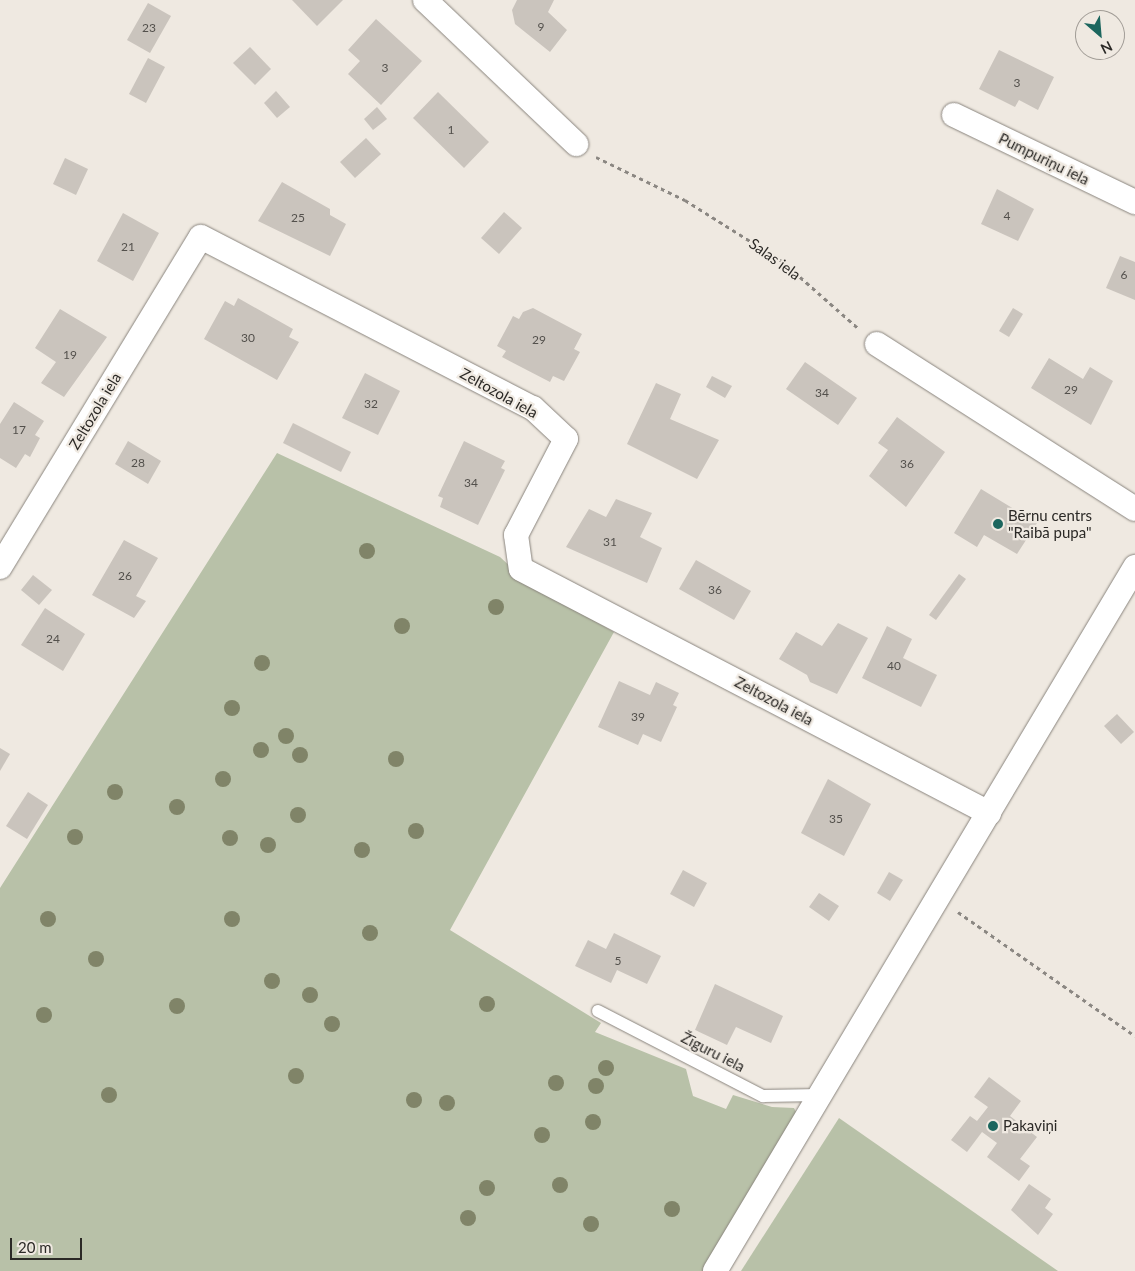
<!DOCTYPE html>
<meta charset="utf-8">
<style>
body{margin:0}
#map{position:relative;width:1135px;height:1271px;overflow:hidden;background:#efe9e1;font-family:Lato,sans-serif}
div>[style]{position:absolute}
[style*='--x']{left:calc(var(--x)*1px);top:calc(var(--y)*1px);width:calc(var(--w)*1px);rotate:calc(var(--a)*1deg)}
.green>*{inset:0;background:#b8c1a8}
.building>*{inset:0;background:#cac4bd}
.path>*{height:3px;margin-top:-1.5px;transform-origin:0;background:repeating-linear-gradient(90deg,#8b8782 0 4px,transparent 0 8px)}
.roads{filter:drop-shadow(0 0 1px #89847d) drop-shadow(0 0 1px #89847d)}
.lane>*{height:12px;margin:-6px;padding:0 6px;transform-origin:6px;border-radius:6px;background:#fff}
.street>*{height:24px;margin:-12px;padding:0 12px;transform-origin:12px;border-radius:12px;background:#fff}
.trees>*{width:16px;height:16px;margin:-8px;border-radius:50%;background:#808468}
.dots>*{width:14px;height:14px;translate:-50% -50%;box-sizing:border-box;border:2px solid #efe9e1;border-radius:50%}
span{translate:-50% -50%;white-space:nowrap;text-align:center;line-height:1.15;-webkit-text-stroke:4.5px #efe9e1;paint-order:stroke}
.number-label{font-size:12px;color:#53504c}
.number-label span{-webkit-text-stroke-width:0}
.street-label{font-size:15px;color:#2b2926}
.poi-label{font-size:15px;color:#2b2926}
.left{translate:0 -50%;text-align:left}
.north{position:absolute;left:1075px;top:10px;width:50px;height:50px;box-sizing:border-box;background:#efe9e1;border:1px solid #a19c96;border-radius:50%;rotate:153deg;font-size:14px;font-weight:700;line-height:20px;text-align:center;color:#2b2926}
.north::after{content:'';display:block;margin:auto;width:18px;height:22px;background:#1c665e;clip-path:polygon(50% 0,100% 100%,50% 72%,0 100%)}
.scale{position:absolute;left:10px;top:1238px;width:72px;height:22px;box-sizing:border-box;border:2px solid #2b2926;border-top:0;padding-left:6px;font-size:15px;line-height:18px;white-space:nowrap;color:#2b2926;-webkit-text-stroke:4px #efe9e1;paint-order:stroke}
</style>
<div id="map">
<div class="green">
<div style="clip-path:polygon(277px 453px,500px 557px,528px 583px,614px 632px,450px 930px,601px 1023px,595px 1032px,686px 1069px,693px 1096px,726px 1109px,733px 1095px,772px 1107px,794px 1108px,797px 1114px,703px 1271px,0 1271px,0 888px)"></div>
<div style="clip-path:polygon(839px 1118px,1058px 1271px,741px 1271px)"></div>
</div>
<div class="building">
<div style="clip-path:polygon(292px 0,343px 0,317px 26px)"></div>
<div style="clip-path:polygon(517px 0,554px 0,548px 12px,567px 30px,550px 52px,515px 24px,512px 10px)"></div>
<div style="clip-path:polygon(148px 3px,171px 16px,150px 53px,127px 40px)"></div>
<div style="clip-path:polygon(376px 19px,422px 61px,381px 105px,348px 74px,360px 61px,348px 50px)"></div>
<div style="clip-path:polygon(250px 47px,271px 69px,255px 85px,233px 63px)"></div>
<div style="clip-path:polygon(999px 50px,1054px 77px,1038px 110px,1019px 100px,1015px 107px,979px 89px)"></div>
<div style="clip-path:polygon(148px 58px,165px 67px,146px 103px,129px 94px)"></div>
<div style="clip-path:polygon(276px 91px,290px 107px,277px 118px,264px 103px)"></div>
<div style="clip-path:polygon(438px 92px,489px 142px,464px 168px,413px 118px)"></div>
<div style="clip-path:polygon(377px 107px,387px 119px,373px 130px,364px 119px)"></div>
<div style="clip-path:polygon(366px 138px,381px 154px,355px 178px,340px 162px)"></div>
<div style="clip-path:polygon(65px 158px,88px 169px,76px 195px,53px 184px)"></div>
<div style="clip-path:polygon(282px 182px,330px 209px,330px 215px,346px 224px,330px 256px,258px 221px)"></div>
<div style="clip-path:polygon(997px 189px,1034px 209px,1018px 241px,981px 224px)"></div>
<div style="clip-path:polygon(504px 212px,522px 228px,499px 254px,481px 238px)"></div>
<div style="clip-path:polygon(123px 213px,159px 233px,133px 281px,97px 261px)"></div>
<div style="clip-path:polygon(1120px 256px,1135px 262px,1135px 300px,1106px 288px)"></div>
<div style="clip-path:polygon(238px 298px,293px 329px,289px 337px,299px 342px,277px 380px,204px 339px,225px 301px,234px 306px)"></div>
<div style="clip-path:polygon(533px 308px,582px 334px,574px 349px,580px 352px,564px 381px,553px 376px,550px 382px,502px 357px,506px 351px,497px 346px,513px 316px,519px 319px,523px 312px)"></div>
<div style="clip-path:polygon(1013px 308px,1023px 314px,1009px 337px,999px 331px)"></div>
<div style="clip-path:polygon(60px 309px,107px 337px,64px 397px,41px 383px,56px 362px,35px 348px)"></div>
<div style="clip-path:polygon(1049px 358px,1083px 379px,1090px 367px,1113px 381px,1091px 425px,1031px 388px)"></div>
<div style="clip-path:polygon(805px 362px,857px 398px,838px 425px,786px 389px)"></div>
<div style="clip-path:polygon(365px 373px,400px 391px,378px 435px,342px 418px)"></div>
<div style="clip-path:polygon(712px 376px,732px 386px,725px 398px,706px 387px)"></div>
<div style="clip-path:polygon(656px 383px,681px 394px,670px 419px,719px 440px,697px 479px,627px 444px)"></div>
<div style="clip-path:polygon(14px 402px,44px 421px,35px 435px,40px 438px,30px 457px,25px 454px,16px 468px,0 458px,0 424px)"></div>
<div style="clip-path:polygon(897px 417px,945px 452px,906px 507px,869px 476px,888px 450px,878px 443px)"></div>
<div style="clip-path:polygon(293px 423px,351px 452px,341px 472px,283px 443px)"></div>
<div style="clip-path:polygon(128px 441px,161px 461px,148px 484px,115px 464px)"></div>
<div style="clip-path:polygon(464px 441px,505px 461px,501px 468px,505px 470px,478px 525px,440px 507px,443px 498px,438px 496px)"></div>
<div style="clip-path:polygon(981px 489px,1037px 523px,1017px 554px,984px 535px,977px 547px,954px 533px)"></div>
<div style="clip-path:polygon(616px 499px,652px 513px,640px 537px,662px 548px,647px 583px,566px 547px,589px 509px,606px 517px)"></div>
<div style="clip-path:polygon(124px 540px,158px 558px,136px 596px,146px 601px,134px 618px,92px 595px)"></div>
<div style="clip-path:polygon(696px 560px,751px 591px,734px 620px,679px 589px)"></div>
<div style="clip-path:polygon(959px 574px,966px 579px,936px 620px,929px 615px)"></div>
<div style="clip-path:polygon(33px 575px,52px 590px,39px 605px,21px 590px)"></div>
<div style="clip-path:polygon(45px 608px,85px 634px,63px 671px,21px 645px)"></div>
<div style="clip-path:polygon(838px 623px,868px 638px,837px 694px,810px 682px,807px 675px,779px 659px,796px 632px,822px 646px)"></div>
<div style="clip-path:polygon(887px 626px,912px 639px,903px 658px,937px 675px,921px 707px,862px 678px)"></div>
<div style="clip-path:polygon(619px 681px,650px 695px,656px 682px,679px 693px,673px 705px,677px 707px,661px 742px,643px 734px,638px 745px,598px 727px)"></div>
<div style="clip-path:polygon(1117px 714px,1134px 732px,1121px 744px,1104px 726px)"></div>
<div style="clip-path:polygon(0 748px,10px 754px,0 771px)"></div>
<div style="clip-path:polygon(828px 779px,871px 804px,844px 856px,801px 833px)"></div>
<div style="clip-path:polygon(28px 792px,48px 805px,27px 839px,6px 826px)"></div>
<div style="clip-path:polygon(683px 870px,707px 883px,694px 907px,670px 894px)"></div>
<div style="clip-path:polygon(889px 872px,903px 880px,890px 901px,877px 893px)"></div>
<div style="clip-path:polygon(819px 893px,839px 906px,829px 921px,809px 907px)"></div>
<div style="clip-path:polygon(614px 933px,661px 956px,647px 984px,617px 970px,611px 983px,575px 966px,588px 940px,606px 949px)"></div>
<div style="clip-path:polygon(715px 984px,783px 1016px,771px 1043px,736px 1027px,727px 1045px,695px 1030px)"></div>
<div style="clip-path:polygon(989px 1077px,1021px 1101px,1010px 1116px,1037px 1137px,1020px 1159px,1030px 1166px,1019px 1181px,987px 1157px,997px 1143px,982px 1132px,967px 1152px,951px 1140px,970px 1116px,977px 1121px,988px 1107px,974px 1097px)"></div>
<div style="clip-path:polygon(1029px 1184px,1051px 1199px,1045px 1208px,1053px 1214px,1038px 1235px,1011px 1210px)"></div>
</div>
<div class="path">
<div style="--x:596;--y:157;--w:99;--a:25.8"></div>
<div style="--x:685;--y:200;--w:115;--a:32.2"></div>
<div style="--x:782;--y:261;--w:103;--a:41.4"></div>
<div style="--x:958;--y:912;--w:216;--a:35"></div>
</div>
<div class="roads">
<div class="lane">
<div style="--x:598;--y:1011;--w:186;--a:27.3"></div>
<div style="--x:763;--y:1096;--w:57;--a:-1"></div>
</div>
<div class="street">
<div style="--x:425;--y:0;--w:209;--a:43.6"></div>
<div style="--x:954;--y:115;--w:201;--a:25.7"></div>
<div style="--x:877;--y:344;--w:306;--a:32.6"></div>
<div style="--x:0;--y:567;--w:386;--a:-58.7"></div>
<div style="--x:201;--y:237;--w:373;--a:27.3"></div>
<div style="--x:533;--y:408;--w:45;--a:43.2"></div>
<div style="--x:566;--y:439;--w:108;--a:117.5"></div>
<div style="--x:516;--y:535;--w:34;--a:82"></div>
<div style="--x:521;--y:569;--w:528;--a:27.54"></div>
<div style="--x:715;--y:1271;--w:820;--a:-59.18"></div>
</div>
</div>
<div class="trees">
<div style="left:367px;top:551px"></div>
<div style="left:496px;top:607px"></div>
<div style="left:402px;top:626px"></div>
<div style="left:262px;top:663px"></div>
<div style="left:232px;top:708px"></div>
<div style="left:286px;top:736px"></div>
<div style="left:261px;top:750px"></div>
<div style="left:300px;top:755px"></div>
<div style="left:396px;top:759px"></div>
<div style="left:223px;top:779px"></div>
<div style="left:115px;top:792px"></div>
<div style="left:177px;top:807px"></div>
<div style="left:298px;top:815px"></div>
<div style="left:416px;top:831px"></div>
<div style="left:75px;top:837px"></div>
<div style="left:230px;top:838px"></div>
<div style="left:268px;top:845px"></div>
<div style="left:362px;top:850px"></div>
<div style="left:48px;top:919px"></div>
<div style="left:232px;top:919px"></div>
<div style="left:370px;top:933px"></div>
<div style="left:96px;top:959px"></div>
<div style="left:272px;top:981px"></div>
<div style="left:310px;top:995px"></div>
<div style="left:487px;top:1004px"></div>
<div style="left:177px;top:1006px"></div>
<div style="left:44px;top:1015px"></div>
<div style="left:332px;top:1024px"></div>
<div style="left:606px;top:1068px"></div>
<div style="left:296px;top:1076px"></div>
<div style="left:556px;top:1083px"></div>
<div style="left:596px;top:1086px"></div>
<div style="left:109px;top:1095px"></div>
<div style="left:414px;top:1100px"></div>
<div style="left:447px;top:1103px"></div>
<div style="left:593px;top:1122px"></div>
<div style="left:542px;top:1135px"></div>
<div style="left:560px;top:1185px"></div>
<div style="left:487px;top:1188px"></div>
<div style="left:672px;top:1209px"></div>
<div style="left:468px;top:1218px"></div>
<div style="left:591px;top:1224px"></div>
</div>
<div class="dots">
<div style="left:998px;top:524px;background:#1c665e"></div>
<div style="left:993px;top:1126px;background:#1c665e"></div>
</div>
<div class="number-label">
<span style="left:541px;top:27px">9</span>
<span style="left:149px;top:28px">23</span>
<span style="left:385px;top:68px">3</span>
<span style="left:1017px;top:83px">3</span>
<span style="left:451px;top:130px">1</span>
<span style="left:1007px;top:216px">4</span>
<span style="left:298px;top:218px">25</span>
<span style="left:128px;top:247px">21</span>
<span style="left:1124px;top:275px">6</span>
<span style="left:248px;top:338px">30</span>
<span style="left:539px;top:340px">29</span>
<span style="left:70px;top:355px">19</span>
<span style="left:1071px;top:390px">29</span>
<span style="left:822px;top:393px">34</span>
<span style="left:371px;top:404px">32</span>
<span style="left:19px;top:430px">17</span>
<span style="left:138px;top:463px">28</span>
<span style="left:907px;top:464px">36</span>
<span style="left:471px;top:483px">34</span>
<span style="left:610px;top:542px">31</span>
<span style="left:125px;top:576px">26</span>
<span style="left:715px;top:590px">36</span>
<span style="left:53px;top:639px">24</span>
<span style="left:894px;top:666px">40</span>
<span style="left:638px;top:717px">39</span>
<span style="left:836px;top:819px">35</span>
<span style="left:618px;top:961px">5</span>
</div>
<div class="street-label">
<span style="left:1044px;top:159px;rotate:26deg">Pumpuriņu iela</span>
<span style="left:775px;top:259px;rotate:36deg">Salas iela</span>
<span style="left:499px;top:393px;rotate:29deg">Zeltozola iela</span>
<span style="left:95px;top:411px;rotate:-59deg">Zeltozola iela</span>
<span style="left:774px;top:701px;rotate:28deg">Zeltozola iela</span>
<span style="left:713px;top:1052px;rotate:27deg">Žīguru iela</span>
</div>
<div class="poi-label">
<span class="left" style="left:1008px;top:524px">Bērnu centrs<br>"Raibā pupa"</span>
<span class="left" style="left:1003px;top:1126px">Pakaviņi</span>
</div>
<div class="north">N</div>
<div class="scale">20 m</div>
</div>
